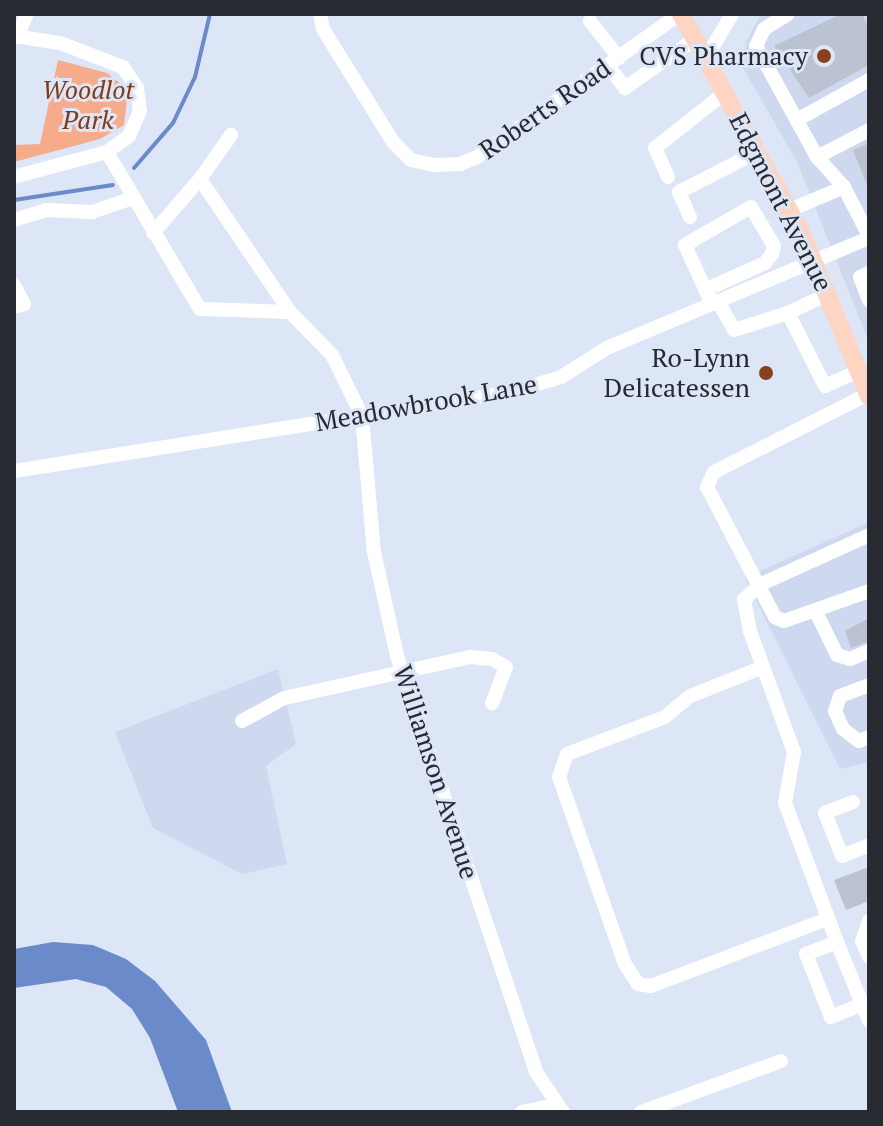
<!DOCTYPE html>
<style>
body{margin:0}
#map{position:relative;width:883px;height:1126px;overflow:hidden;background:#dde6f6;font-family:"PT Serif",serif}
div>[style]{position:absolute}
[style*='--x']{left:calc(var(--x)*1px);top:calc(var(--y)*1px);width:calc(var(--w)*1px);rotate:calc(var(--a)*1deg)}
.built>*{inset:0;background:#ced9f0}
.green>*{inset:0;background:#f6ab8b}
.water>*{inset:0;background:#6a8ac9}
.stream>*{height:4px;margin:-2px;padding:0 2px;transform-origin:2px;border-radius:2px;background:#6a8ac9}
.building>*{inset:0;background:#bbc3d2}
.minor>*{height:14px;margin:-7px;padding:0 7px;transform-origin:7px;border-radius:7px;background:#fff}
.major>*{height:18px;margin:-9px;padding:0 9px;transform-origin:9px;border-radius:9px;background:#fed4c2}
.dots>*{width:22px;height:22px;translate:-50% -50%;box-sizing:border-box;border:4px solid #dde6f6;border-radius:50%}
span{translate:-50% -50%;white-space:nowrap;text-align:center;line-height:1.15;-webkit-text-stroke:6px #dde6f6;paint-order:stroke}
.poi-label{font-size:26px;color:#272a30}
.right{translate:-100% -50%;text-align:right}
.park-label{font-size:26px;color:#813b19;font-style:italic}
.street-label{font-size:26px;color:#272a30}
.frame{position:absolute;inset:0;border:16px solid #272a30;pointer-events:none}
</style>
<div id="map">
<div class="built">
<div style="clip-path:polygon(761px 14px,869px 14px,869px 342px,797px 162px,742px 66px,746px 42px)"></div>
<div style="clip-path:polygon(869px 522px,869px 762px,840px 769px,745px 578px)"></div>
<div style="clip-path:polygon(278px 669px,296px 744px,266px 766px,287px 864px,242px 874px,153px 828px,115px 732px)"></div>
</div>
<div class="green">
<div style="clip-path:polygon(58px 60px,107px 73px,121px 84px,127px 99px,124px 125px,100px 139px,14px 162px,14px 145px,40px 144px)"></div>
</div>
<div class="water">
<div style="clip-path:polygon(53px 942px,93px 945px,126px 959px,155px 981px,206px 1040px,232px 1112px,178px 1112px,150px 1038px,132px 1009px,106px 987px,76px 979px,14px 988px,14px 949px)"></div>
</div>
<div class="stream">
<div style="--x:134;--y:168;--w:60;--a:-49.1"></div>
<div style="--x:173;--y:123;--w:51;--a:-64.4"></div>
<div style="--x:195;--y:77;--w:65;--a:-76.6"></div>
<div style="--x:14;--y:200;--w:100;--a:-8.6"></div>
</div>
<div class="building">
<div style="clip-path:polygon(841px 14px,862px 14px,869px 27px,869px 65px,809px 98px,774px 46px)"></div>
<div style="clip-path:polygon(869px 143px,869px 188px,868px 188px,853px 150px)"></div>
<div style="clip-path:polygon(869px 618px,869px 641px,851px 648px,845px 631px)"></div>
<div style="clip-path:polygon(869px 867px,869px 901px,846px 910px,834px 880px)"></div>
</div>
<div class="minor">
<div style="--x:320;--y:14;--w:15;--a:79"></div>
<div style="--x:323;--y:29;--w:133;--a:58.2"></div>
<div style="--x:393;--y:142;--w:25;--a:45"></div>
<div style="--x:411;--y:160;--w:25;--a:12"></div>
<div style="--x:435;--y:165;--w:25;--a:-2"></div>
<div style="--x:460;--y:164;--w:18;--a:-22"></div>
<div style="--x:477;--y:157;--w:248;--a:-35.2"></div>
<div style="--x:788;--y:14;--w:28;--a:148"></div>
<div style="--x:764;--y:29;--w:19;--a:115"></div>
<div style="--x:756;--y:46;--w:127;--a:61.2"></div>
<div style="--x:817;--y:157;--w:59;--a:-27.4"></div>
<div style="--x:590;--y:21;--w:47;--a:51.9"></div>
<div style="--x:14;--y:36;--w:47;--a:8.7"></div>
<div style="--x:60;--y:43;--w:67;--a:20.9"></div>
<div style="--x:123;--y:67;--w:25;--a:56"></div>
<div style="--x:137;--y:88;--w:23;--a:83"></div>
<div style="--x:140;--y:111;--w:27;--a:114"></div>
<div style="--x:129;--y:136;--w:27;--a:144"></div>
<div style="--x:107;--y:152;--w:96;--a:165"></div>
<div style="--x:17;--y:37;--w:25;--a:-67"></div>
<div style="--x:706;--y:58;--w:51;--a:-59.4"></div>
<div style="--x:608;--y:65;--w:29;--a:54"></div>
<div style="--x:625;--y:88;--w:85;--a:-35"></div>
<div style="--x:797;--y:120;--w:82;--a:-29.1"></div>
<div style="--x:107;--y:152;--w:182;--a:59.4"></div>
<div style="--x:200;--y:309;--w:90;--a:1.9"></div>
<div style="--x:290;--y:312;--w:60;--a:45.7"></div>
<div style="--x:332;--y:355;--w:68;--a:63.8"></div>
<div style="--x:362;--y:416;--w:137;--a:85"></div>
<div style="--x:374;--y:552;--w:107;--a:77.5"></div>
<div style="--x:397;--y:656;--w:439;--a:71.5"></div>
<div style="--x:536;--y:1072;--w:48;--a:56"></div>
<div style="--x:817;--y:157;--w:40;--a:48"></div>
<div style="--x:844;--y:187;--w:55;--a:63"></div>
<div style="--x:668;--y:177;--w:32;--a:-114"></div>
<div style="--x:655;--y:148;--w:90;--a:-38.3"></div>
<div style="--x:200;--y:179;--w:54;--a:-54.8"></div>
<div style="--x:790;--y:210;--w:59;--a:-23.1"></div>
<div style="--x:690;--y:217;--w:27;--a:-114"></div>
<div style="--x:679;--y:192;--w:90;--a:-27.1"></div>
<div style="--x:14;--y:220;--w:34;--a:-17"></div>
<div style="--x:46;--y:210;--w:46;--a:2.5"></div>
<div style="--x:92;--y:212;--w:43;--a:-18.9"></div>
<div style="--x:153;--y:233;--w:72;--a:-49"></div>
<div style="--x:200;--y:179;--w:161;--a:55.9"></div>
<div style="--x:869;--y:273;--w:10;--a:156"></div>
<div style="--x:860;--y:277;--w:25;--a:69"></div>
<div style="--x:14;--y:285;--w:21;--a:62"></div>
<div style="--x:24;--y:304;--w:10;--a:163"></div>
<div style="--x:705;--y:290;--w:66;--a:-24.2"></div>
<div style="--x:765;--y:263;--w:11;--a:-52"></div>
<div style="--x:772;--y:254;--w:8;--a:-76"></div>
<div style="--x:774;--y:246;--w:45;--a:-120.5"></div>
<div style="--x:751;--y:207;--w:76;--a:150.1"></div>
<div style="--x:685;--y:245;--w:65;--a:65.4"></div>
<div style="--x:828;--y:294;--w:44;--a:154.6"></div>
<div style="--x:788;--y:313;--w:82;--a:63.1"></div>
<div style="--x:825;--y:386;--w:37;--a:-24"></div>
<div style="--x:718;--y:301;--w:33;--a:61"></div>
<div style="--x:734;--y:330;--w:57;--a:-17.5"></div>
<div style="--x:868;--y:394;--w:173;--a:153.1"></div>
<div style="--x:714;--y:472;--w:17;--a:115"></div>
<div style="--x:707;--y:487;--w:147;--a:62.4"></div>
<div style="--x:775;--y:617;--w:10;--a:24"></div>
<div style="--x:784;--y:621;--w:90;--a:-19.4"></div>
<div style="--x:14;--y:471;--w:504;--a:-9.01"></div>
<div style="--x:512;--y:392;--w:51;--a:-17"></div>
<div style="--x:561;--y:377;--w:54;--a:-32.2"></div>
<div style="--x:607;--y:348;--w:284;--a:-22.8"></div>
<div style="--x:815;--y:610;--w:50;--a:63.9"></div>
<div style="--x:837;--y:655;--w:14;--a:17"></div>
<div style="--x:850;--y:659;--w:21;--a:-23"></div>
<div style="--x:763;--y:667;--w:79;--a:158.3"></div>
<div style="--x:690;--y:696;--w:33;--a:140"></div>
<div style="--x:665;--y:717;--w:105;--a:159.3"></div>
<div style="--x:567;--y:754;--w:24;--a:109"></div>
<div style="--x:559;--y:777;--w:198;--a:70.6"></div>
<div style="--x:625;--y:964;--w:24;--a:57"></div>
<div style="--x:638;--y:984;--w:13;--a:9"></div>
<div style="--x:651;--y:986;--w:188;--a:-20.8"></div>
<div style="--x:869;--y:685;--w:31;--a:159"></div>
<div style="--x:840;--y:696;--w:16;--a:108"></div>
<div style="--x:835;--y:711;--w:20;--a:66"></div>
<div style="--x:843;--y:729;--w:20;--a:37"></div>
<div style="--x:859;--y:741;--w:11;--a:-22"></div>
<div style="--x:242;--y:721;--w:48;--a:-28.7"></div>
<div style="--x:284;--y:698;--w:190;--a:-12.4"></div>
<div style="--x:470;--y:657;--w:22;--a:5"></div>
<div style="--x:492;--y:659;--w:16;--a:30"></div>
<div style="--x:506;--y:667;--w:39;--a:111"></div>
<div style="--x:853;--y:802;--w:30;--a:159"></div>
<div style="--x:825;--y:813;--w:46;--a:68.4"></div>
<div style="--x:842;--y:856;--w:29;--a:-22"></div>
<div style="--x:869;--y:921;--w:21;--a:109"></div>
<div style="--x:862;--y:941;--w:17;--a:66"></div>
<div style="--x:837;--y:942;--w:148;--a:-110.5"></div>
<div style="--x:785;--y:803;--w:52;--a:-80"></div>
<div style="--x:794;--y:752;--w:129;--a:-110"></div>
<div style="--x:750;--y:631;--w:32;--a:-101"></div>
<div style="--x:744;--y:600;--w:21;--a:-45"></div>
<div style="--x:759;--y:585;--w:121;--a:-24.4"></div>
<div style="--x:862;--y:1004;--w:34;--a:157"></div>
<div style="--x:831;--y:1017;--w:68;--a:-111.6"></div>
<div style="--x:806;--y:954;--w:33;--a:-21"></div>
<div style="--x:837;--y:942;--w:85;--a:67.9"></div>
<div style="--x:522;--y:1112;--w:33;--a:-12"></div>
<div style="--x:641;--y:1112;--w:149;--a:-20"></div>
</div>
<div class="major">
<div style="--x:681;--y:14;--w:249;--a:61.2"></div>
<div style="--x:801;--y:232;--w:178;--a:67.5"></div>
</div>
<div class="dots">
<div style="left:824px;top:56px;background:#88411f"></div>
<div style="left:766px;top:373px;background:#88411f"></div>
</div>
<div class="poi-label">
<span class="right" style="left:808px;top:56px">CVS Pharmacy</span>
<span class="right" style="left:750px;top:373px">Ro-Lynn<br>Delicatessen</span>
</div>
<div class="park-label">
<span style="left:88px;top:105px">Woodlot<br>Park</span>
</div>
<div class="street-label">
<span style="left:545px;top:109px;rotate:-35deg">Roberts Road</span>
<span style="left:781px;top:202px;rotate:63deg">Edgmont Avenue</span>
<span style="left:426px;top:403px;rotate:-10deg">Meadowbrook Lane</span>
<span style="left:436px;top:772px;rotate:72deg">Williamson Avenue</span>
</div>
<div class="frame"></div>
</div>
